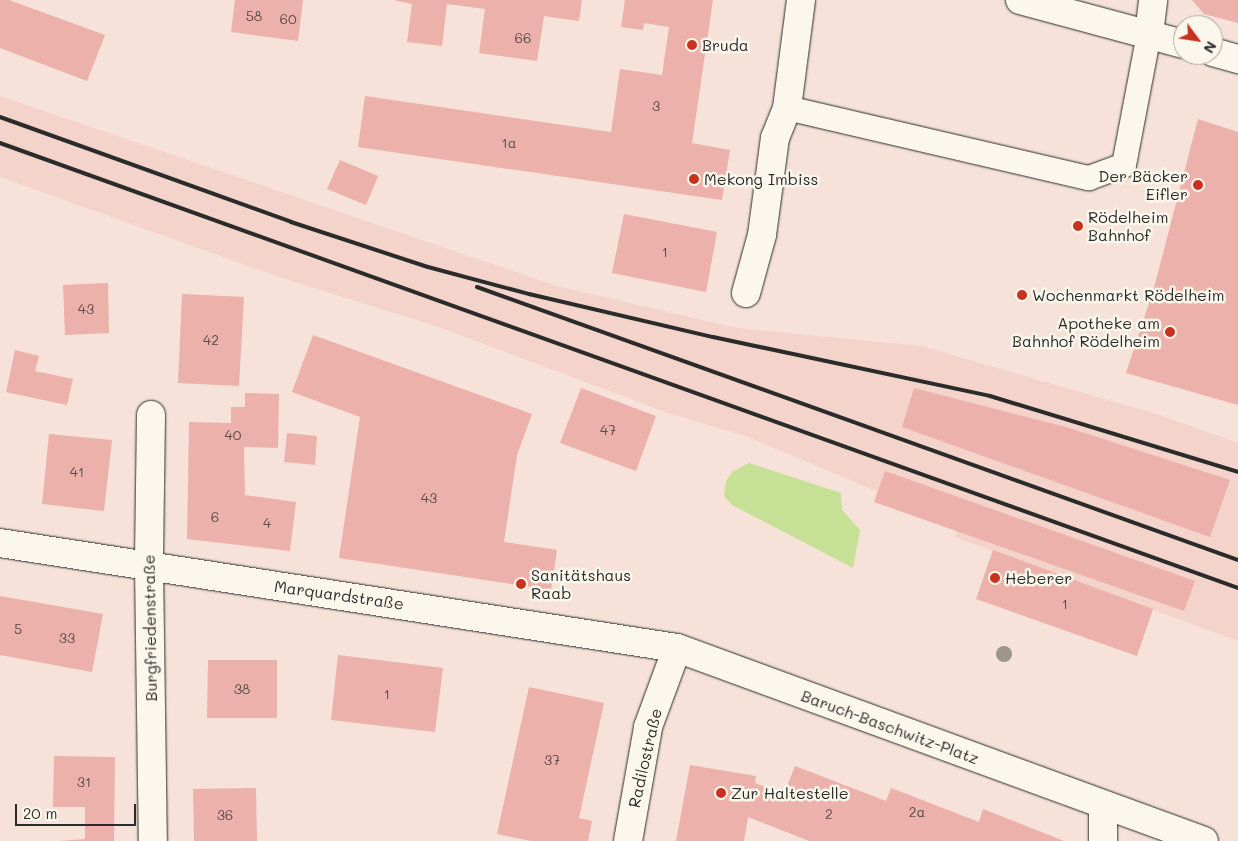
<!DOCTYPE html>
<meta charset="utf-8">
<style>
body{margin:0}
#map{position:relative;width:1238px;height:841px;overflow:hidden;background:#f6e2d8;font-family:Mali,sans-serif}
div>[style]{position:absolute}
[style*='--x']{left:calc(var(--x)*1px);top:calc(var(--y)*1px);width:calc(var(--w)*1px);rotate:calc(var(--a)*1deg)}
.built>*{inset:0;background:#f3d3ca}
.green>*{inset:0;background:#c6e096}
.building>*{inset:0;background:#ecb1aa}
.roads{filter:drop-shadow(0 0 1px #2b2b2b) drop-shadow(0 0 1px #2b2b2b)}
.service>*{height:24px;margin:-12px;padding:0 12px;transform-origin:12px;border-radius:12px;background:#fbf7ec}
.minor>*{height:28px;margin:-14px;padding:0 14px;transform-origin:14px;border-radius:14px;background:#fbf7ec}
.rail>*{height:4px;margin:-2px;padding:0 2px;transform-origin:2px;border-radius:2px;background:#2b2b2b}
.trees>*{width:16px;height:16px;margin:-8px;border-radius:50%;background:#9c9688}
.dots>*{width:14px;height:14px;translate:-50% -50%;box-sizing:border-box;border:2px solid #fbf7ec;border-radius:50%}
span{translate:-50% -50%;white-space:nowrap;text-align:center;line-height:1.15;-webkit-text-stroke:5px #fbf7ec;paint-order:stroke}
.number-label{font-size:14px;color:#5b4c4b}
.number-label span{-webkit-text-stroke-width:0}
.poi-label{font-size:16px;color:#2b2b2b}
.left{translate:0 -50%;text-align:left}
.right{translate:-100% -50%;text-align:right}
.street-label{font-size:16px;color:#2b2b2b}
.north{position:absolute;left:1173px;top:15px;width:50px;height:50px;box-sizing:border-box;background:#fbf7ec;border:1px solid #a8a59f;border-radius:50%;rotate:121deg;font-size:14px;font-weight:700;line-height:20px;text-align:center;color:#2b2b2b}
.north::after{content:'';display:block;margin:auto;width:18px;height:22px;background:#c8321e;clip-path:polygon(50% 0,100% 100%,50% 72%,0 100%)}
.scale{position:absolute;left:15px;top:804px;width:121px;height:22px;box-sizing:border-box;border:2px solid #2b2b2b;border-top:0;padding-left:6px;font-size:15px;line-height:18px;white-space:nowrap;color:#2b2b2b;-webkit-text-stroke:4px #fbf7ec;paint-order:stroke}
</style>
<div id="map">
<div class="built">
<div style="clip-path:polygon(0 96px,557px 286px,737px 328px,921px 346px,1160px 415px,1238px 443px,1238px 641px,955px 537px,957px 529px,900px 501px,748px 437px,668px 413px,439px 327px,279px 277px,0 177px)"></div>
</div>
<div class="green">
<div style="clip-path:polygon(749px 463px,841px 493px,842px 510px,860px 530px,853px 568px,732px 505px,724px 496px,726px 481px,732px 472px)"></div>
</div>
<div class="building">
<div style="clip-path:polygon(0 0,9px 0,105px 35px,87px 81px,0 48px)"></div>
<div style="clip-path:polygon(235px 0,303px 0,298px 41px,231px 32px)"></div>
<div style="clip-path:polygon(393px 0,582px 0,579px 21px,544px 16px,537px 61px,479px 53px,485px 9px,447px 4px,442px 46px,407px 42px,412px 4px)"></div>
<div style="clip-path:polygon(625px 0,713px 0,692px 143px,730px 150px,722px 200px,358px 147px,365px 96px,611px 132px,620px 69px,662px 75px,669px 27px,644px 23px,643px 30px,621px 27px)"></div>
<div style="clip-path:polygon(1192px 0,1238px 0,1238px 23px,1204px 14px)"></div>
<div style="clip-path:polygon(1198px 119px,1238px 132px,1238px 405px,1126px 373px,1154px 288px)"></div>
<div style="clip-path:polygon(340px 160px,378px 176px,366px 205px,327px 189px)"></div>
<div style="clip-path:polygon(624px 214px,717px 232px,706px 292px,612px 273px)"></div>
<div style="clip-path:polygon(108px 283px,109px 333px,65px 335px,63px 285px)"></div>
<div style="clip-path:polygon(182px 294px,244px 297px,239px 386px,178px 383px)"></div>
<div style="clip-path:polygon(313px 335px,532px 414px,517px 455px,504px 542px,557px 550px,551px 590px,339px 558px,360px 417px,292px 392px)"></div>
<div style="clip-path:polygon(15px 350px,39px 356px,35px 371px,73px 379px,67px 405px,6px 392px)"></div>
<div style="clip-path:polygon(581px 388px,656px 416px,636px 471px,560px 443px)"></div>
<div style="clip-path:polygon(914px 388px,1066px 427px,1230px 480px,1210px 537px,902px 427px)"></div>
<div style="clip-path:polygon(245px 393px,279px 394px,278px 448px,244px 447px,245px 495px,296px 502px,290px 551px,187px 539px,189px 422px,231px 423px,231px 407px,245px 407px)"></div>
<div style="clip-path:polygon(287px 433px,317px 436px,315px 465px,284px 462px)"></div>
<div style="clip-path:polygon(49px 434px,112px 440px,104px 511px,42px 504px)"></div>
<div style="clip-path:polygon(885px 471px,1195px 581px,1184px 611px,874px 502px)"></div>
<div style="clip-path:polygon(993px 550px,1153px 609px,1137px 656px,976px 599px)"></div>
<div style="clip-path:polygon(0 596px,103px 614px,92px 672px,0 655px)"></div>
<div style="clip-path:polygon(338px 655px,443px 668px,435px 732px,331px 720px)"></div>
<div style="clip-path:polygon(208px 660px,277px 660px,277px 718px,207px 718px)"></div>
<div style="clip-path:polygon(529px 687px,604px 703px,579px 818px,592px 821px,588px 841px,531px 841px,497px 834px)"></div>
<div style="clip-path:polygon(54px 756px,115px 757px,114px 841px,59px 841px,85px 839px,85px 807px,53px 807px)"></div>
<div style="clip-path:polygon(690px 765px,756px 776px,755px 783px,784px 794px,795px 766px,886px 801px,891px 788px,979px 822px,983px 809px,1064px 841px,809px 841px,748px 817px,744px 841px,676px 841px)"></div>
<div style="clip-path:polygon(256px 788px,257px 841px,194px 841px,193px 789px)"></div>
</div>
<div class="roads">
<div class="service">
<div style="--x:787;--y:108;--w:310;--a:13.1"></div>
<div style="--x:1089;--y:178;--w:37;--a:-20"></div>
<div style="--x:1124;--y:165;--w:133;--a:-79.2"></div>
</div>
<div class="minor">
<div style="--x:1020;--y:0;--w:169;--a:15.1"></div>
<div style="--x:1149;--y:34;--w:34;--a:-83"></div>
<div style="--x:1213;--y:52;--w:26;--a:16"></div>
<div style="--x:746;--y:293;--w:60;--a:-74.6"></div>
<div style="--x:762;--y:235;--w:98;--a:-82.4"></div>
<div style="--x:775;--y:138;--w:32;--a:-68"></div>
<div style="--x:787;--y:108;--w:109;--a:-82.6"></div>
<div style="--x:151;--y:415;--w:152;--a:90.8"></div>
<div style="--x:149;--y:567;--w:274;--a:89.2"></div>
<div style="--x:0;--y:543;--w:685;--a:8.82"></div>
<div style="--x:677;--y:648;--w:561;--a:20.11"></div>
<div style="--x:628;--y:841;--w:116;--a:-80"></div>
<div style="--x:648;--y:727;--w:84;--a:-69.8"></div>
<div style="--x:1103;--y:841;--w:36;--a:-90"></div>
</div>
</div>
<div class="rail">
<div style="--x:0;--y:117;--w:309;--a:19.8"></div>
<div style="--x:291;--y:222;--w:144;--a:18.2"></div>
<div style="--x:428;--y:267;--w:105;--a:15"></div>
<div style="--x:529;--y:294;--w:189;--a:13.2"></div>
<div style="--x:713;--y:337;--w:283;--a:12"></div>
<div style="--x:990;--y:396;--w:259;--a:17"></div>
<div style="--x:0;--y:143;--w:1316;--a:19.77"></div>
<div style="--x:477;--y:287;--w:808;--a:19.73"></div>
</div>
<div class="trees">
<div style="left:1004px;top:654px"></div>
</div>
<div class="dots">
<div style="left:692px;top:45px;background:#c8321e"></div>
<div style="left:694px;top:179px;background:#c8321e"></div>
<div style="left:1198px;top:185px;background:#c8321e"></div>
<div style="left:1078px;top:226px;background:#c8321e"></div>
<div style="left:1022px;top:295px;background:#c8321e"></div>
<div style="left:1170px;top:332px;background:#c8321e"></div>
<div style="left:995px;top:578px;background:#c8321e"></div>
<div style="left:521px;top:584px;background:#c8321e"></div>
<div style="left:721px;top:793px;background:#c8321e"></div>
</div>
<div class="number-label">
<span style="left:254px;top:16px">58</span>
<span style="left:288px;top:19px">60</span>
<span style="left:523px;top:38px">66</span>
<span style="left:656px;top:106px">3</span>
<span style="left:509px;top:143px">1a</span>
<span style="left:665px;top:252px">1</span>
<span style="left:86px;top:309px">43</span>
<span style="left:211px;top:340px">42</span>
<span style="left:608px;top:430px">47</span>
<span style="left:233px;top:435px">40</span>
<span style="left:77px;top:472px">41</span>
<span style="left:429px;top:498px">43</span>
<span style="left:215px;top:517px">6</span>
<span style="left:267px;top:523px">4</span>
<span style="left:1065px;top:604px">1</span>
<span style="left:18px;top:629px">5</span>
<span style="left:67px;top:638px">33</span>
<span style="left:242px;top:689px">38</span>
<span style="left:387px;top:694px">1</span>
<span style="left:552px;top:760px">37</span>
<span style="left:84px;top:782px">31</span>
<span style="left:917px;top:812px">2a</span>
<span style="left:829px;top:814px">2</span>
<span style="left:225px;top:815px">36</span>
</div>
<div class="poi-label">
<span class="left" style="left:702px;top:45px">Bruda</span>
<span class="right" style="left:1188px;top:185px">Der Bäcker<br>Eifler</span>
<span class="left" style="left:704px;top:179px">Mekong Imbiss</span>
<span class="left" style="left:1088px;top:226px">Rödelheim<br>Bahnhof</span>
<span class="left" style="left:1032px;top:295px">Wochenmarkt Rödelheim</span>
<span class="right" style="left:1160px;top:332px">Apotheke am<br>Bahnhof Rödelheim</span>
<span class="left" style="left:531px;top:584px">Sanitätshaus<br>Raab</span>
<span class="left" style="left:1005px;top:578px">Heberer</span>
<span class="left" style="left:731px;top:793px">Zur Haltestelle</span>
</div>
<div class="street-label">
<span style="left:339px;top:595px;rotate:8deg">Marquardstraße</span>
<span style="left:150px;top:628px;rotate:-91deg">Burgfriedenstraße</span>
<span style="left:890px;top:727px;rotate:20deg">Baruch-Baschwitz-Platz</span>
<span style="left:645px;top:758px;rotate:-77deg">Radilostraße</span>
</div>
<div class="north">N</div>
<div class="scale">20 m</div>
</div>
